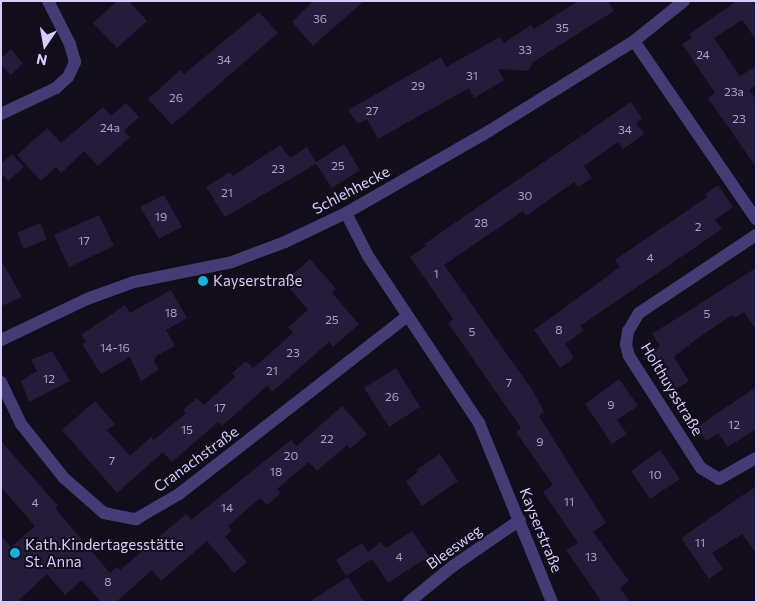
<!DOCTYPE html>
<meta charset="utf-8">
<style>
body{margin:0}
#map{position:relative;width:757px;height:603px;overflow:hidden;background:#110d1b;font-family:Commissioner,sans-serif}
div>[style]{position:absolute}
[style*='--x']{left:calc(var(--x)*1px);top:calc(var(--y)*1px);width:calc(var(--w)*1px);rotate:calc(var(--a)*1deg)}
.building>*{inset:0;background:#251b3a}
.minor>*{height:12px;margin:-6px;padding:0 6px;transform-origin:6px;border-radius:6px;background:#453c76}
.dots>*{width:14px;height:14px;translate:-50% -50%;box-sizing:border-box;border:2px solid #110d1b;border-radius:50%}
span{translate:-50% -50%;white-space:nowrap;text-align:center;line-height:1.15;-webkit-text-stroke:4px #110d1b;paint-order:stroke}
.number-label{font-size:12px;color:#aaa0ca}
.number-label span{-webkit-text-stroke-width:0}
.street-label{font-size:15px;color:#d7ccfa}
.poi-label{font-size:15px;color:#d7ccfa}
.left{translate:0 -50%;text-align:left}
.frame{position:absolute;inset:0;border:2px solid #d7ccfa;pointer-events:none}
.north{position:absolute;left:20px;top:20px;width:50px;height:50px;-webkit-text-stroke:4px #110d1b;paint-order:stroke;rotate:192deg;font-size:14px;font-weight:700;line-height:20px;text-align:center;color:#d7ccfa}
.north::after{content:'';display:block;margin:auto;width:18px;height:22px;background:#d7ccfa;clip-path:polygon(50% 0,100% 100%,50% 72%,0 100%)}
</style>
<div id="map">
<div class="building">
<div style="clip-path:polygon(117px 1px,129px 1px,147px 21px,117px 48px,93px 23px)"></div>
<div style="clip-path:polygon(313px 1px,364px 1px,313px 46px,292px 22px)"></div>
<div style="clip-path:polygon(578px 1px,608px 1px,614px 11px,533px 62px,528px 71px,498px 69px,504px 80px,474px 98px,469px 88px,378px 139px,367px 119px,358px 124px,348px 110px,441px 57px,446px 67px,500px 37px,504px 43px,531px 25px,534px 29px)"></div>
<div style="clip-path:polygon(737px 1px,756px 1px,756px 40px,742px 20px,714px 38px,740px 76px,756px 66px,756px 85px,749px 90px,756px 99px,756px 167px,708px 98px,715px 93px,682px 44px,692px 38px,689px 34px)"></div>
<div style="clip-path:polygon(259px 12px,278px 33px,172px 125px,148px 99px,180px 70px,184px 74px)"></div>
<div style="clip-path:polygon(11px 49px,23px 63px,11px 75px,1px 65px,1px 58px)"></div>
<div style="clip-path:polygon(631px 102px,642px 119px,636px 123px,644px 134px,623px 149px,618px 142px,584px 166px,592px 178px,578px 187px,574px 182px,526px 216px,523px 211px,444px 265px,533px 391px,544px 412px,539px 416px,606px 523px,593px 532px,629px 581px,620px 588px,630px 602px,602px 602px,566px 550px,578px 543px,543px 492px,553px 485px,516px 432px,521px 428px,448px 323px,453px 319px,410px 257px,426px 246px,424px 244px)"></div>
<div style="clip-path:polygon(126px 103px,139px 117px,124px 131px,130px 137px,98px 166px,84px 151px,61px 173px,56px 167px,41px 181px,17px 155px,47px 128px,61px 143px,103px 107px,111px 116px)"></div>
<div style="clip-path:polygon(344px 144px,360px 170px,332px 188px,316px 164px,225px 217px,206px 187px,230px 172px,233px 176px,280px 145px,290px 158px,307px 147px,316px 162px)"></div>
<div style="clip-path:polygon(12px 154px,24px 167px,8px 181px,1px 173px,1px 164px)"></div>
<div style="clip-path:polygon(718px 185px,733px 207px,715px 220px,722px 229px,580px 326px,584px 330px,565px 344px,574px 358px,560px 368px,534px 330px,620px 267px,615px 260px,707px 197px,705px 194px)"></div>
<div style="clip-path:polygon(164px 195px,182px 227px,159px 239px,140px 207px)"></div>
<div style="clip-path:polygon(99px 215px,114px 246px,69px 267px,54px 235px)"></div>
<div style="clip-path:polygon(40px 223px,47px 239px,24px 249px,17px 233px)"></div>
<div style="clip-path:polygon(310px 259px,336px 289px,332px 293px,359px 324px,333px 347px,329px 342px,272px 392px,267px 386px,222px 426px,218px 422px,172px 462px,163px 452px,117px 493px,62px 430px,95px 401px,115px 424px,107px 430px,130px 456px,151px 437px,154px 440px,186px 413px,183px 410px,197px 398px,204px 405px,235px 377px,232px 373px,246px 361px,253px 368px,293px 333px,288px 327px,308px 310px,284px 282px)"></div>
<div style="clip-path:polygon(1px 260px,22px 297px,1px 306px)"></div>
<div style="clip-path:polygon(756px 268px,756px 330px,744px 312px,734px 318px,732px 315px,698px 338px,674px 357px,689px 381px,675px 390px,648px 354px,660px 346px,652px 334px)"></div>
<div style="clip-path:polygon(171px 290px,187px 318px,166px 330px,175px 346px,156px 356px,154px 361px,159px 370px,141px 381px,130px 357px,101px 374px,82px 344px,86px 342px,81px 335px,125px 305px,130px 313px)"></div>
<div style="clip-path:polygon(52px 351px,70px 381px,29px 402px,21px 381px,37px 371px,31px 360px)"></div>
<div style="clip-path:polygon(396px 368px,420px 407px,389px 427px,364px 388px)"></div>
<div style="clip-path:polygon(619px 379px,638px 406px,617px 420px,627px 434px,612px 444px,585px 404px)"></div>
<div style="clip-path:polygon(756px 387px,756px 429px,728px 447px,718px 433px,706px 441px,697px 427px)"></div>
<div style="clip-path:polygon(342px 406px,367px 434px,350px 449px,347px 445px,317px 471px,309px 462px,277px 489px,281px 493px,267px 505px,260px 498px,228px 526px,232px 530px,225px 537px,247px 562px,234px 573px,207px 541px,161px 581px,152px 570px,116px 602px,101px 602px,82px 580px,65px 595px,47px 574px,17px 602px,1px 602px,1px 536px,11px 547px,35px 526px,1px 487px,1px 441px,58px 506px,55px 508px,110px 573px,117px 567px,120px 570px,186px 514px,191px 520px,291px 440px,297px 446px)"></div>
<div style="clip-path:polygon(660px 450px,680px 479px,650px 499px,631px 471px)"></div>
<div style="clip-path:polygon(440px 454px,458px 481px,422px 506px,406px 481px,418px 472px,416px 470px)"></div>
<div style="clip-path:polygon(756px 486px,756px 553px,742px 534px,712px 553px,723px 569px,709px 579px,681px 538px)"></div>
<div style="clip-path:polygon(412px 531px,429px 556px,388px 583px,372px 559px,346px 576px,336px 560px,362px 543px,368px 552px,381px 542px,386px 548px)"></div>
<div style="clip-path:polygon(348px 577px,364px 602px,309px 602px)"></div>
</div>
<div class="minor">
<div style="--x:634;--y:41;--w:216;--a:55.6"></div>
<div style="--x:1;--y:114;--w:61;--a:-25.3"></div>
<div style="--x:56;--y:88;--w:16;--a:-43"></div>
<div style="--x:68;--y:77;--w:17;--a:-65"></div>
<div style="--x:75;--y:62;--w:19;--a:-106"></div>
<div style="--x:70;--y:44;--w:48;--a:-117.1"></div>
<div style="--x:346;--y:213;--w:48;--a:62.9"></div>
<div style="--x:368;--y:256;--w:201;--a:56.4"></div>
<div style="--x:479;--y:423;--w:193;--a:67.8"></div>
<div style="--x:756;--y:235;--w:141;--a:146.3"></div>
<div style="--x:639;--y:313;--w:21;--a:121"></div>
<div style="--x:628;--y:331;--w:14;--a:98"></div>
<div style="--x:626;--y:345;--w:11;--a:75"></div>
<div style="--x:629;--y:356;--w:133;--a:57.3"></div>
<div style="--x:701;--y:468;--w:21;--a:31"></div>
<div style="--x:719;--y:479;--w:43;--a:-29.6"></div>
<div style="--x:1;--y:340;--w:95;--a:-25.5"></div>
<div style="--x:87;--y:299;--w:50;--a:-19.9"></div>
<div style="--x:134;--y:282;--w:100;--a:-11.5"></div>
<div style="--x:232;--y:262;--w:57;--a:-20.7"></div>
<div style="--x:285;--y:242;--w:68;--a:-25.4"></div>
<div style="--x:346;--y:213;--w:165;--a:-29.8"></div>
<div style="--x:489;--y:131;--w:171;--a:-31.8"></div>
<div style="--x:634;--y:41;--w:64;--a:-38.7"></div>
<div style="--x:1;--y:382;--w:47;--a:64.5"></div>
<div style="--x:21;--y:424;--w:69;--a:51.5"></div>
<div style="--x:64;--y:478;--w:53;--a:41.2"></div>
<div style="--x:104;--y:513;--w:33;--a:11"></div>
<div style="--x:136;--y:519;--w:50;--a:-30.2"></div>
<div style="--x:179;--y:494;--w:290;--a:-37.9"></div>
<div style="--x:409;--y:602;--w:57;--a:-39.3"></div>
<div style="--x:453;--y:566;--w:81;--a:-34.5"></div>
</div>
<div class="dots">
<div style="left:203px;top:281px;background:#15b2dd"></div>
<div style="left:15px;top:553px;background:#15b2dd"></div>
</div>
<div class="number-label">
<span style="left:320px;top:19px">36</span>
<span style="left:562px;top:28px">35</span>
<span style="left:525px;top:50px">33</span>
<span style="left:703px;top:55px">24</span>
<span style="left:224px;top:60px">34</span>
<span style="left:472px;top:76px">31</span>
<span style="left:418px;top:86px">29</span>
<span style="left:734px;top:92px">23a</span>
<span style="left:176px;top:98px">26</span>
<span style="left:372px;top:111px">27</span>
<span style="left:739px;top:119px">23</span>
<span style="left:110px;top:128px">24a</span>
<span style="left:625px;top:130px">34</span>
<span style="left:338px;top:166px">25</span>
<span style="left:278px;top:169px">23</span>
<span style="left:227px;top:193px">21</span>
<span style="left:525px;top:196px">30</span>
<span style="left:161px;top:217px">19</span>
<span style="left:481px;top:223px">28</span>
<span style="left:698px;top:227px">2</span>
<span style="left:84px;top:241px">17</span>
<span style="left:650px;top:258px">4</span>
<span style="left:436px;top:274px">1</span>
<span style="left:171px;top:313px">18</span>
<span style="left:707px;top:314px">5</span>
<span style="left:332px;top:320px">25</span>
<span style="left:559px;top:330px">8</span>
<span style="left:472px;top:332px">5</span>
<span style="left:115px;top:348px">14-16</span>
<span style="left:293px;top:353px">23</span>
<span style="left:272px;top:371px">21</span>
<span style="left:49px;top:379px">12</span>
<span style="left:509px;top:383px">7</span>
<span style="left:392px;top:397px">26</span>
<span style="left:611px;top:405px">9</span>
<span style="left:220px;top:408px">17</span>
<span style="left:734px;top:425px">12</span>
<span style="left:187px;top:430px">15</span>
<span style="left:327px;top:439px">22</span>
<span style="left:540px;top:442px">9</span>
<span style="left:291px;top:456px">20</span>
<span style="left:112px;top:461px">7</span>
<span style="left:276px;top:472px">18</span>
<span style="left:655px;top:475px">10</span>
<span style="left:569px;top:502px">11</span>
<span style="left:35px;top:503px">4</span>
<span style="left:227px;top:508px">14</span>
<span style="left:700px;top:543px">11</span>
<span style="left:399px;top:557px">4</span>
<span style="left:591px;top:557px">13</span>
<span style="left:108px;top:582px">8</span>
</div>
<div class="street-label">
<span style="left:351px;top:190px;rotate:-28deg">Schlehhecke</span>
<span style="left:672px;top:389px;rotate:59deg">Holthuysstraße</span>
<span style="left:196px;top:459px;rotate:-36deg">Cranachstraße</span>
<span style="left:541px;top:530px;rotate:68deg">Kayserstraße</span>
<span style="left:454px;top:547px;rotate:-36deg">Bleesweg</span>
</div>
<div class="poi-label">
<span class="left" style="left:213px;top:281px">Kayserstraße</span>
<span class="left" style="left:25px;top:553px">Kath.Kindertagesstätte<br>St. Anna</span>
</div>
<div class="frame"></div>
<div class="north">N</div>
</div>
